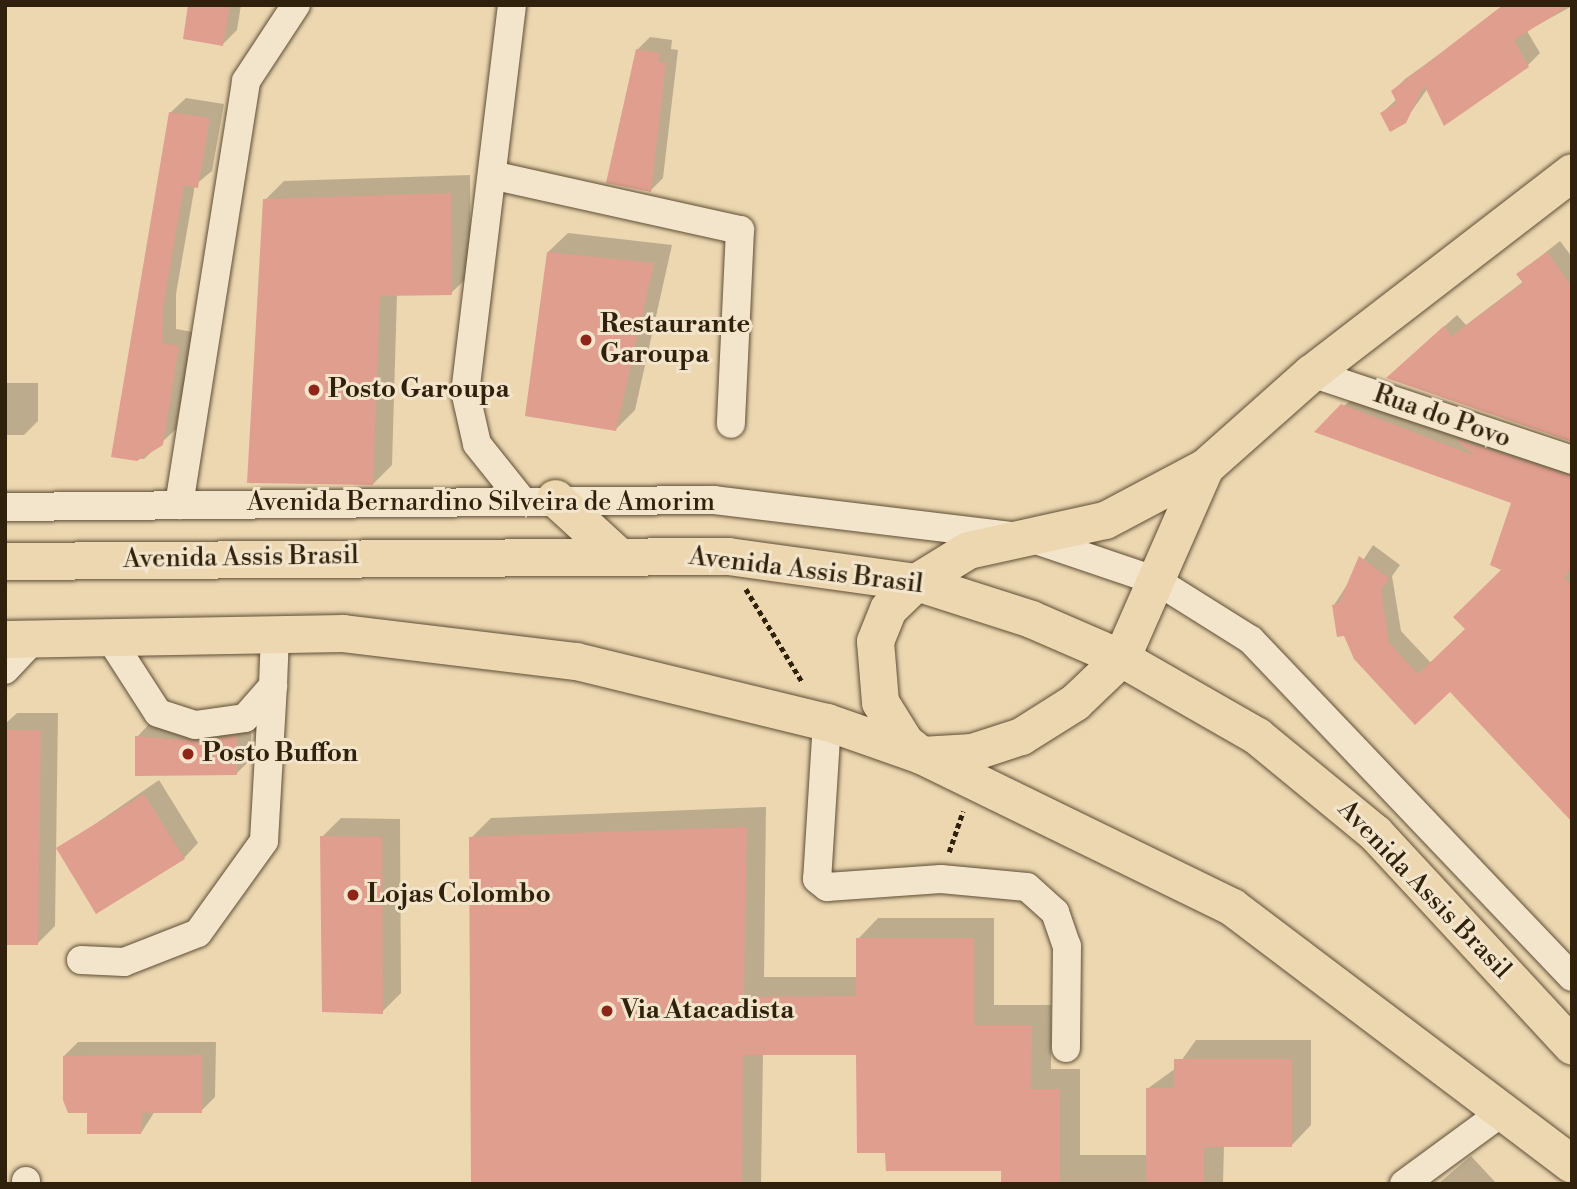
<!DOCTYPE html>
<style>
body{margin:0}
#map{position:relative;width:1577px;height:1189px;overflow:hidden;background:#ecd7b1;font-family:"Libre Bodoni",serif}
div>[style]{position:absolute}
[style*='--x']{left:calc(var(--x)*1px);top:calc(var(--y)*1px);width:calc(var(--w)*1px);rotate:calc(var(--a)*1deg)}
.shadow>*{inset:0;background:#0003}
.building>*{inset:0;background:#df9e8e}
.path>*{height:4.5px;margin-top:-2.25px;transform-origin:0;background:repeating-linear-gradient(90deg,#30210c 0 5px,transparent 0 8.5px)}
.roads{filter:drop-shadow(0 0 2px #5f4e35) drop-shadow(0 0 2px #5f4e35)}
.minor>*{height:28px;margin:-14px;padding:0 14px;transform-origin:14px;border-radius:14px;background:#f3e5cc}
.major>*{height:37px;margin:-18.5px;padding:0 18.5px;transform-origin:18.5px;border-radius:18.5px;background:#ecd7b1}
.dots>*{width:19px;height:19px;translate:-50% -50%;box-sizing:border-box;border:4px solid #f3e5cc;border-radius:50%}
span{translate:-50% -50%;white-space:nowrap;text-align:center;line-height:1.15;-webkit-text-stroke:6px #f3e5cc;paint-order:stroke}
.poi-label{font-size:26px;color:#30210c;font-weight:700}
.left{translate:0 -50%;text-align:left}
.street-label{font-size:26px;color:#30210c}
.frame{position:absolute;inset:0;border:7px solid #30210c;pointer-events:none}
</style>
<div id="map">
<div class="shadow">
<div style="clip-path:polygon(190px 5px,241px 5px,237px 30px,223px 44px)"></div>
<div style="clip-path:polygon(1509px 5px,1572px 6px,1527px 31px,1540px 53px,1528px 65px,1428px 88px,1406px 119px,1382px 113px,1397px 99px,1393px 91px,1405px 79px)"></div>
<div style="clip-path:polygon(650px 37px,672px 40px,671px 49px,678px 50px,663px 178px,651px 190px,637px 50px)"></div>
<div style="clip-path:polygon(186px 98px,224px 104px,212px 171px,195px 185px,176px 294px,176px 329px,193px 332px,176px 429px,144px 459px,113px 455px,171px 112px)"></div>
<div style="clip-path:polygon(470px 175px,471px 274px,451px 293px,397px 294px,392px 465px,373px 484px,265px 200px,284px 181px)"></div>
<div style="clip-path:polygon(568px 233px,672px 245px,635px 410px,616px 429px,548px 252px)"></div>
<div style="clip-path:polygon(1560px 241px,1572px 257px,1572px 441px,1400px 366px,1457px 315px,1466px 325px,1524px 281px,1518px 274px)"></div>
<div style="clip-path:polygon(5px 383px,38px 383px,38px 421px,24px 435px,5px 435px)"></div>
<div style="clip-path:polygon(1360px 392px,1572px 459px,1572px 820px,1451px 689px,1415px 723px,1334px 605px,1373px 545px,1400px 565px,1392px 576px,1401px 631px,1431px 663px,1467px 628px,1504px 570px,1513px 502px,1328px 420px)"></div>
<div style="clip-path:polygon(17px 713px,58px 713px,55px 926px,37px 944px,5px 943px,5px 724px)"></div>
<div style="clip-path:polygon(151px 722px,251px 722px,251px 759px,236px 774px,137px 737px)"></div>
<div style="clip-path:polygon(159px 780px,198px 843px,184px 858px,59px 849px)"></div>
<div style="clip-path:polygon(766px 807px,764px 977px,858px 977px,858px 939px,878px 918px,994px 918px,994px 1005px,1051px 1005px,1051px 1069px,1080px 1069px,1080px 1155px,1147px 1155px,1147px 1089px,1176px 1068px,1196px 1040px,1311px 1040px,1311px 1125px,1291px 1146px,1224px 1146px,1223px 1184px,1003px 1184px,1003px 1169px,887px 1152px,858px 1053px,763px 1053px,761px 1184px,473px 1184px,471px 838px,491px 818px)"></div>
<div style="clip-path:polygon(341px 818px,400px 819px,401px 993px,382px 1012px,322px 837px)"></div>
<div style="clip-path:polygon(78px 1042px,216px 1042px,215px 1097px,201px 1111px,155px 1111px,141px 1133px,89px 1111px,64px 1056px)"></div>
<div style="clip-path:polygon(1471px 1156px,1497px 1184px,1438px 1184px)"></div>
</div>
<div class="building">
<div style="clip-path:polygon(188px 5px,230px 5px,223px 46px,183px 39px)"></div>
<div style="clip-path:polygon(1503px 5px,1570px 5px,1514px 40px,1529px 67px,1444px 126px,1424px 85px,1406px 123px,1390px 132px,1380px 113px,1397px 103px,1391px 91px)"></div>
<div style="clip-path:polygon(636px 49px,660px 53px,659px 62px,666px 63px,651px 192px,606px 183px)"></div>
<div style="clip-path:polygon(169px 112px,210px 118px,198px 188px,184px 185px,163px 309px,162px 343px,179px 346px,163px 445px,137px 461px,111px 457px)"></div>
<div style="clip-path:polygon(451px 193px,452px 295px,380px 296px,373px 485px,247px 483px,263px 199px)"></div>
<div style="clip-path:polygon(547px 252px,654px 263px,616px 431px,525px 416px)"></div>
<div style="clip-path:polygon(1547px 252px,1572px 287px,1572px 442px,1386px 378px,1444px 326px,1452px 336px,1523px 283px,1516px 274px)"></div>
<div style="clip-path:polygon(1341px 404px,1475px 456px,1455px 439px,1572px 476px,1572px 566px,1564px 579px,1572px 583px,1572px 822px,1450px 692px,1415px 725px,1354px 659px,1344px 636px,1337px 637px,1332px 605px,1339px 603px,1359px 556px,1389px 578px,1381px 590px,1389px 643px,1418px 674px,1465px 629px,1453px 617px,1501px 570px,1490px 565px,1511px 503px,1314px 432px)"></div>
<div style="clip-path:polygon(5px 730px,41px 730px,38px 945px,5px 945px)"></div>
<div style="clip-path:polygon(135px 736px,197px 741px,237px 736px,237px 775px,135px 776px)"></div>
<div style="clip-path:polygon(144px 794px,185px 859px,96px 914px,56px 848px)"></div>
<div style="clip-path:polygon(747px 827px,744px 997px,856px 996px,856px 938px,974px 938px,974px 1025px,1032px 1025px,1031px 1089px,1060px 1089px,1060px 1184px,1001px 1184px,1001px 1171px,886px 1171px,885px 1153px,857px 1153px,856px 1055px,743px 1055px,742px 1184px,471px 1184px,469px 837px)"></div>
<div style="clip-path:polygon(320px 836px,382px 837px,383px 1014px,322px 1012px)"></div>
<div style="clip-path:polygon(202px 1055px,202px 1113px,142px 1113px,141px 1134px,87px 1134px,87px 1113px,68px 1113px,63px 1100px,63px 1056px)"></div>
<div style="clip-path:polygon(1174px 1059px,1292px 1059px,1292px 1147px,1204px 1147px,1204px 1184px,1146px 1184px,1146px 1088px,1174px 1088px)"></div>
</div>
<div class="path">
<div style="--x:746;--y:589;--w:110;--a:58.8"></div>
<div style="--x:949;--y:852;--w:43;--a:-71.1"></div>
</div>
<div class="roads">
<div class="minor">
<div style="--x:512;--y:5;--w:389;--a:96.9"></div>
<div style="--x:465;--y:391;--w:54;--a:77.2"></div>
<div style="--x:477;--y:444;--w:70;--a:51.3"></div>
<div style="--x:496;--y:176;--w:250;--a:12.5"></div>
<div style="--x:740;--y:230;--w:194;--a:92.7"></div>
<div style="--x:1311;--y:373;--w:275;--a:18.4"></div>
<div style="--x:179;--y:505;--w:429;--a:-81"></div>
<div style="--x:246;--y:81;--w:91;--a:-56.7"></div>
<div style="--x:5;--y:507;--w:709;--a:-0.57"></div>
<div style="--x:714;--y:500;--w:318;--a:6.9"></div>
<div style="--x:1030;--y:538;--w:134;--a:18.7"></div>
<div style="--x:1157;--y:581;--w:111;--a:32.1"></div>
<div style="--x:1251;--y:640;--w:465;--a:46.4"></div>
<div style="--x:109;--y:637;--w:90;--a:57.2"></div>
<div style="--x:158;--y:713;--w:39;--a:18"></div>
<div style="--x:195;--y:725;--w:50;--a:-8"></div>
<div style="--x:245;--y:718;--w:43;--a:-48.8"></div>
<div style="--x:273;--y:686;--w:52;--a:-87.8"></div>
<div style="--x:5;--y:670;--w:44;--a:-46.8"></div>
<div style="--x:827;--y:722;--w:157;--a:93.6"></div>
<div style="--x:817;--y:879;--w:13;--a:39"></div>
<div style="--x:827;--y:887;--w:114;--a:-4"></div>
<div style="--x:941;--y:879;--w:86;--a:5.3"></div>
<div style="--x:1027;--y:887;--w:38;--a:42"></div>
<div style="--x:1055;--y:912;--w:36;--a:71"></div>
<div style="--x:1067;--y:946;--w:102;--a:90.6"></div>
<div style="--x:81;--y:960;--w:43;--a:2.7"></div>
<div style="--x:124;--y:962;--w:79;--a:-21.4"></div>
<div style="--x:198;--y:933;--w:113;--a:-54.3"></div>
<div style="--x:264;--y:841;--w:155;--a:-86.7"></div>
<div style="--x:26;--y:1184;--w:3;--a:-90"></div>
<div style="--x:1404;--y:1184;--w:125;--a:-36.2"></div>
</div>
<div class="major">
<div style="--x:1205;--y:467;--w:209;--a:113.7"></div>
<div style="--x:1121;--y:658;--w:64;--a:136.3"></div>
<div style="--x:1075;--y:702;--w:64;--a:147.8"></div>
<div style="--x:1021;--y:736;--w:52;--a:161.9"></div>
<div style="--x:972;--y:752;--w:51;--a:176.6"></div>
<div style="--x:921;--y:755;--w:21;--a:-141"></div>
<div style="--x:905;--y:742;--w:47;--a:-122"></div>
<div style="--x:880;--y:702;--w:61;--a:-94.7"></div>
<div style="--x:875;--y:641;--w:35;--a:-68"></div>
<div style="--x:888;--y:609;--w:39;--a:-44"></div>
<div style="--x:916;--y:582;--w:61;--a:-31.6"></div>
<div style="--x:968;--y:550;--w:140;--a:-12.4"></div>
<div style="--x:1105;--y:520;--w:113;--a:-27.9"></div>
<div style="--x:1205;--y:467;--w:142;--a:-41.6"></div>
<div style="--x:1311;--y:373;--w:329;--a:-37.6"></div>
<div style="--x:555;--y:498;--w:81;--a:42.5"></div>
<div style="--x:5;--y:561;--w:723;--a:-0.4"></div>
<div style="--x:728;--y:556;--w:190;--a:7.9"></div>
<div style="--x:916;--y:582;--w:121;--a:17.8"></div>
<div style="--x:1031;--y:619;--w:98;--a:23.4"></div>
<div style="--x:1121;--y:658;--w:157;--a:29.8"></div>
<div style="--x:1257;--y:736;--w:153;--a:39.4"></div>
<div style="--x:1375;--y:833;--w:290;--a:47.2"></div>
<div style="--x:5;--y:639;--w:338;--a:-1"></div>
<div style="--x:343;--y:633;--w:235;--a:6.9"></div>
<div style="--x:576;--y:661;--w:258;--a:13.7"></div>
<div style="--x:827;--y:722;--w:100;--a:19.3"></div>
<div style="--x:921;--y:755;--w:346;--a:26"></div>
<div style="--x:1232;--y:907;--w:426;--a:37.1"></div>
</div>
</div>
<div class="dots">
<div style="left:586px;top:340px;background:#8f2418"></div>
<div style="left:314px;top:390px;background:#8f2418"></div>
<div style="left:188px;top:754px;background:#8f2418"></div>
<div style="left:353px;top:895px;background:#8f2418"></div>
<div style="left:607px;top:1011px;background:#8f2418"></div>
</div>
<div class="poi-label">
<span class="left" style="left:600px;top:340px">Restaurante<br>Garoupa</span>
<span class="left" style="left:328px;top:390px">Posto Garoupa</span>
<span class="left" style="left:202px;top:754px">Posto Buffon</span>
<span class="left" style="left:367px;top:895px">Lojas Colombo</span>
<span class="left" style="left:621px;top:1011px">Via Atacadista</span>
</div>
<div class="street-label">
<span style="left:1442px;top:417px;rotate:19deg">Rua do Povo</span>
<span style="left:481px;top:503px">Avenida Bernardino Silveira de Amorim</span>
<span style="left:241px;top:558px;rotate:-1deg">Avenida Assis Brasil</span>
<span style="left:806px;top:571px;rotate:7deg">Avenida Assis Brasil</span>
<span style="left:1424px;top:890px;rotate:46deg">Avenida Assis Brasil</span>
</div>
<div class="frame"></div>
</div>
